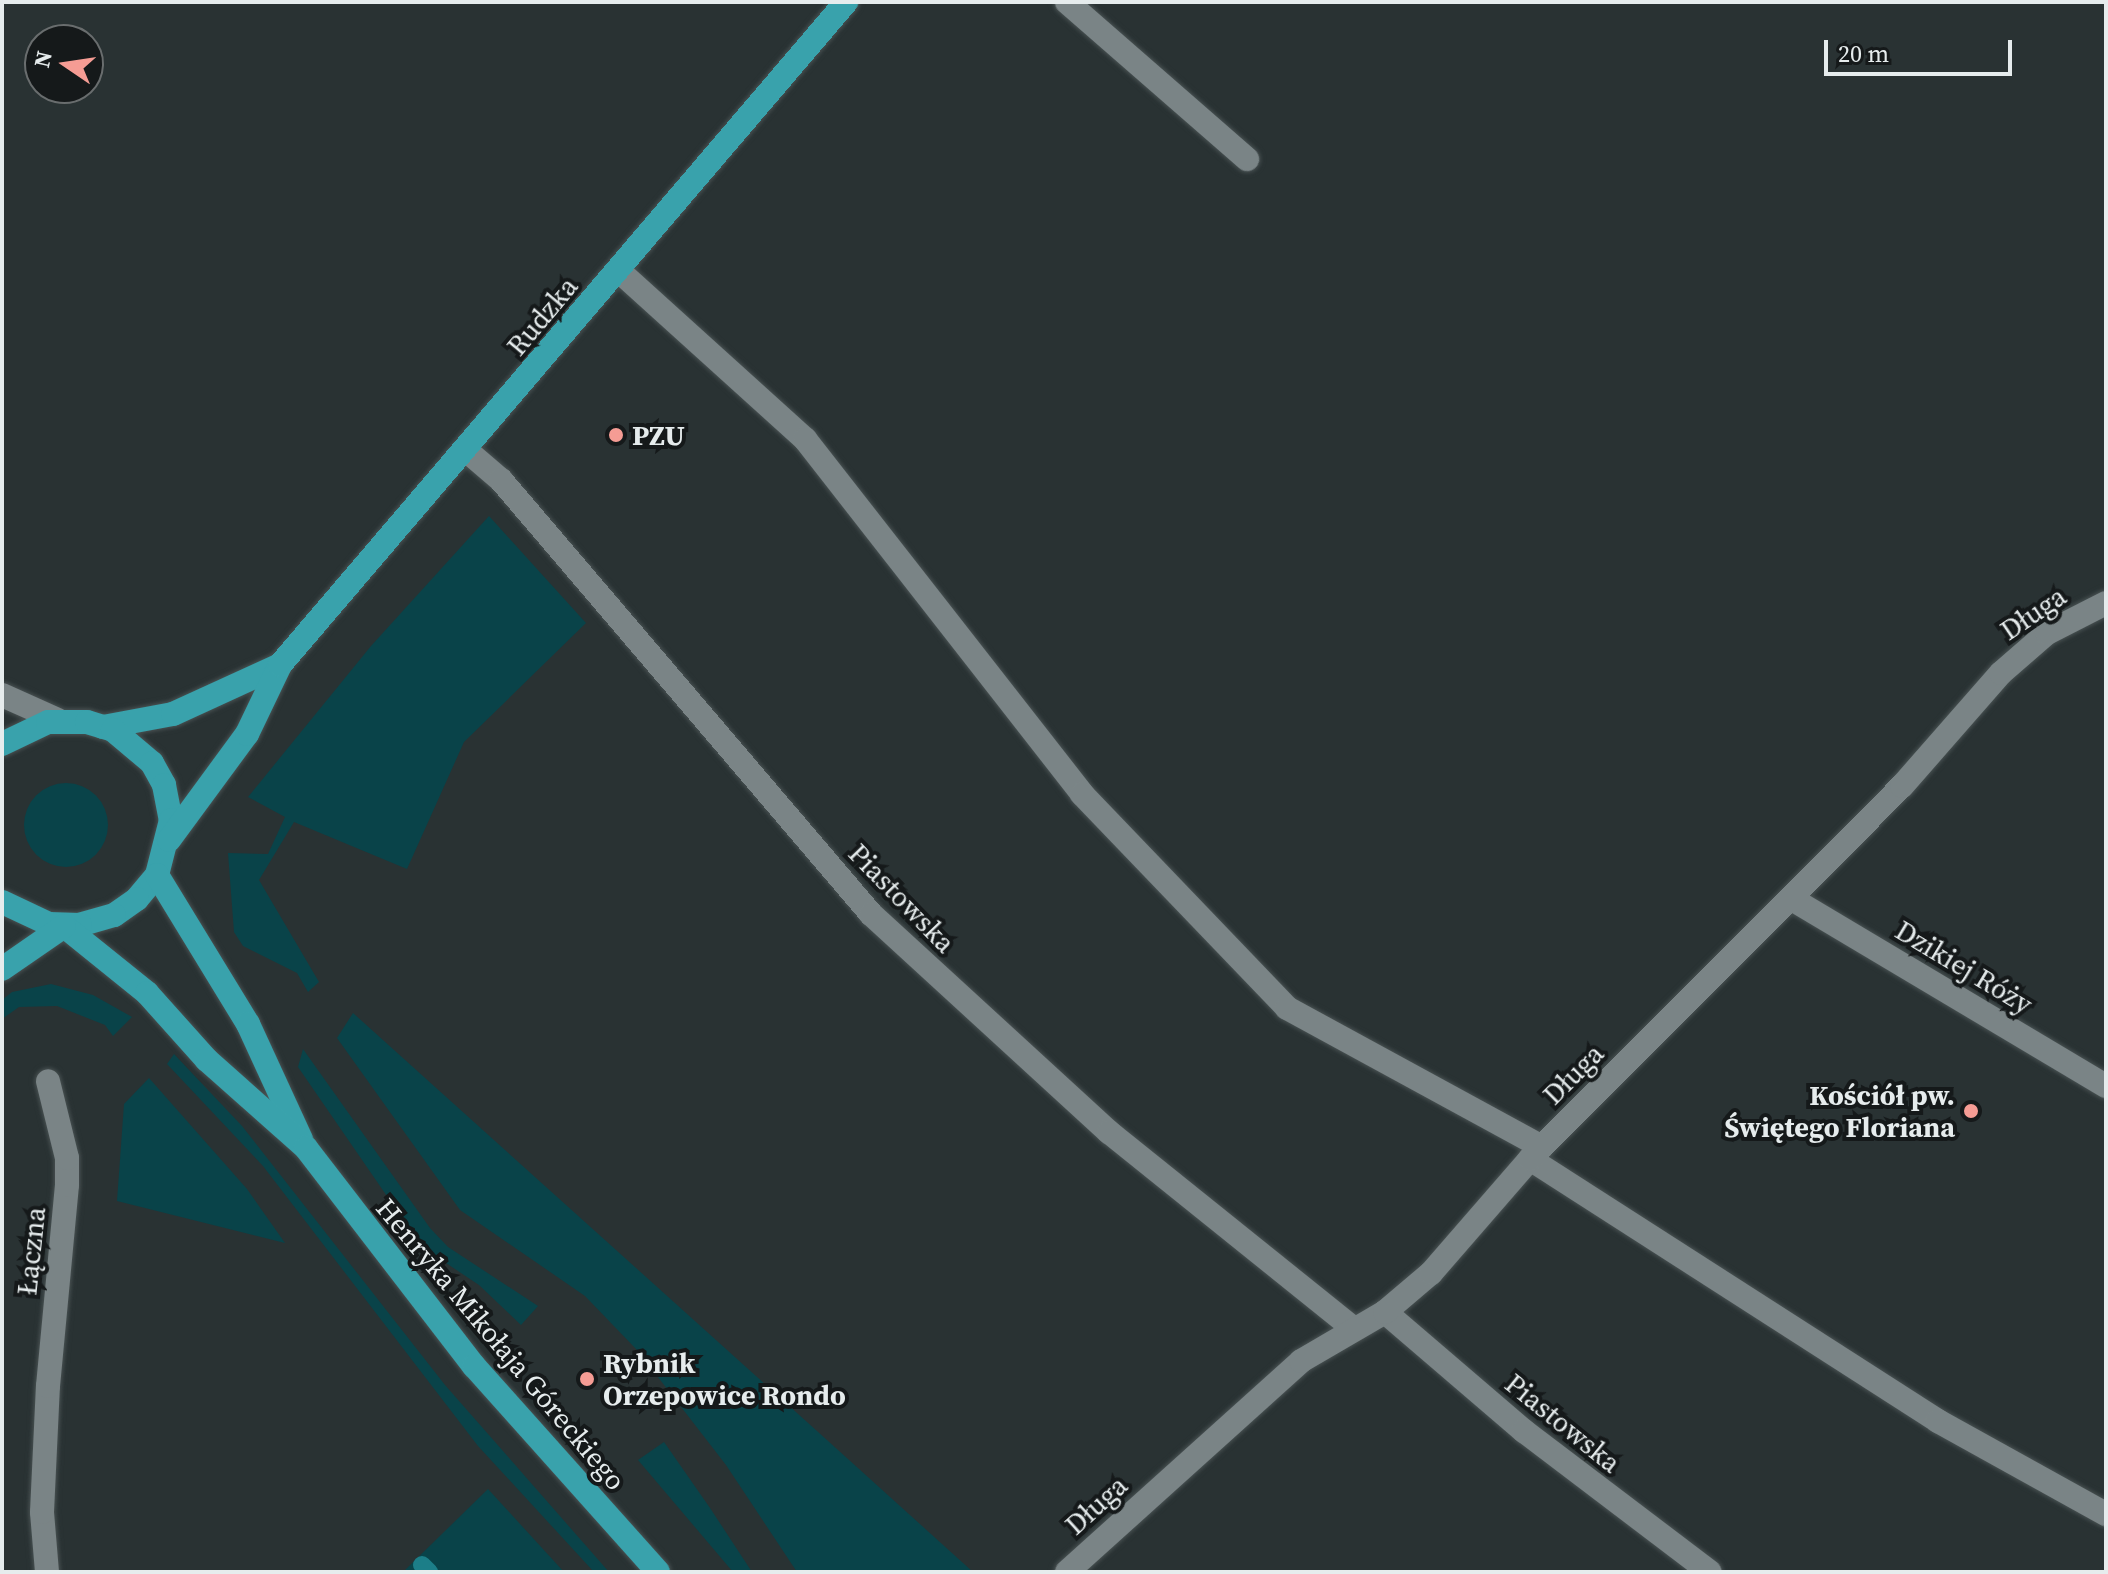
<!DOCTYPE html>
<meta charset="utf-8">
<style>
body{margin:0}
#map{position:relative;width:2108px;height:1574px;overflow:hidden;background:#293233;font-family:"Source Serif 4",serif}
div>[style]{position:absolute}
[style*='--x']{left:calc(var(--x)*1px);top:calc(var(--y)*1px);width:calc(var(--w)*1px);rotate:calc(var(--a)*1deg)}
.green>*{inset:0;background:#094349}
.round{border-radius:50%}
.stream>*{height:18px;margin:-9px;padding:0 9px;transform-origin:9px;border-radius:9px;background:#1c7e88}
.roads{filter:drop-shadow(0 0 2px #485152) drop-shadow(0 0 2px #485152)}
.minor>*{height:24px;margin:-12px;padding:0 12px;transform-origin:12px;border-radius:12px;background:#7a8486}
.major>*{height:24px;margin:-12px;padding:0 12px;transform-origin:12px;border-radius:12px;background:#39a2ac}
.dots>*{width:22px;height:22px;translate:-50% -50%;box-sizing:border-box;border:4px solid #15191a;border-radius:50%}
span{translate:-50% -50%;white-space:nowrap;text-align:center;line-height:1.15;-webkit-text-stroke:8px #15191a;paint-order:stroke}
.street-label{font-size:28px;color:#e6eced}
.poi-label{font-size:28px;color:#e6eced;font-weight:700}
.left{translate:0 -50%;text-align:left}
.right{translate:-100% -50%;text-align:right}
.frame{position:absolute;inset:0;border:4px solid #e6eced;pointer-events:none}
.north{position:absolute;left:24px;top:24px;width:80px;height:80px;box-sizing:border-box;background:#15191a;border:2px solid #696d6e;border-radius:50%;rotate:283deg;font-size:22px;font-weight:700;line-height:32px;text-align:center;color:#e6eced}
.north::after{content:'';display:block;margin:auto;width:28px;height:36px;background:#f59c94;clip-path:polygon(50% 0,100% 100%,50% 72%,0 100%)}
.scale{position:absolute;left:1824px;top:40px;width:188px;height:36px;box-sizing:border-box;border:4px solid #e6eced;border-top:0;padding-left:10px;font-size:24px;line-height:28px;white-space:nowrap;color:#e6eced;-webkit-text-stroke:6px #15191a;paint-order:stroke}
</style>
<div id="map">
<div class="green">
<div style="clip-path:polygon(489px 516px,586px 623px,464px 742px,407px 869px,294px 822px,259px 880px,319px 982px,308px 992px,297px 973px,243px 946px,234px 932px,228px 853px,268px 854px,285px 817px,248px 797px,371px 646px)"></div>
<div class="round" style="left:24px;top:783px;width:84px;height:84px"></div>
<div style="clip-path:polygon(51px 984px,93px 995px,132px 1017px,113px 1036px,105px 1025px,57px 1006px,19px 1007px,2px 1019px,2px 1000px,12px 992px)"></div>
<div style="clip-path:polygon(353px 1013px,817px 1431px,973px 1572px,797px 1572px,726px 1465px,637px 1350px,585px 1296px,460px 1210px,337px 1038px)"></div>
<div style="clip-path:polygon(303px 1049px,430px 1228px,448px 1247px,538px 1306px,521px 1325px,479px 1285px,422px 1247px,298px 1067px)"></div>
<div style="clip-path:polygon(174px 1054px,242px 1126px,445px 1385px,609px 1572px,594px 1572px,478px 1446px,263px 1166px,167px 1064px)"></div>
<div style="clip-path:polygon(149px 1078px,247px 1189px,285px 1243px,117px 1201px,124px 1104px)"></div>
<div style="clip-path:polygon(664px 1442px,710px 1508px,752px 1572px,733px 1572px,638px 1460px)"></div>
<div style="clip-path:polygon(488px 1489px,564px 1572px,403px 1572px)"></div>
</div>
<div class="stream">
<div style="--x:422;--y:1565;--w:10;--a:45"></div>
</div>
<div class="roads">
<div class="minor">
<div style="--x:1067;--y:2;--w:239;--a:41.1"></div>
<div style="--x:619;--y:271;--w:251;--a:42.1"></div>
<div style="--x:805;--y:439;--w:450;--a:52"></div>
<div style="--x:1082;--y:794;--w:296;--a:46.2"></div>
<div style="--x:1287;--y:1008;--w:290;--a:28.6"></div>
<div style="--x:467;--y:451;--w:45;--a:40.5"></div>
<div style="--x:501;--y:480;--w:570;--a:49.55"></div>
<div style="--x:871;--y:914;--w:323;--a:42.5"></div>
<div style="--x:1109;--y:1132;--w:313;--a:38.8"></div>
<div style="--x:2;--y:695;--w:61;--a:24.1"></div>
<div style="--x:1792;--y:899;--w:365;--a:30.8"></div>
<div style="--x:1530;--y:1159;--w:485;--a:32.7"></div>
<div style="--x:1938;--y:1421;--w:192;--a:29"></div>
<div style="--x:1385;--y:1312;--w:183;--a:40.6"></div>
<div style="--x:1524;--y:1431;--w:233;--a:37.2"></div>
<div style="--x:47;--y:1572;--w:60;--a:-94.8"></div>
<div style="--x:42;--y:1512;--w:126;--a:-87.3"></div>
<div style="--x:48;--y:1386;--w:202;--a:-84.6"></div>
<div style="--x:67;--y:1185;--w:27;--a:-90"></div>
<div style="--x:67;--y:1158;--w:79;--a:-103.9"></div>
<div style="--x:1067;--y:1572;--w:315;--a:-42"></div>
<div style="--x:1301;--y:1361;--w:97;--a:-30.3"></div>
<div style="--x:1385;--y:1312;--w:60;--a:-40.3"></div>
<div style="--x:1431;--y:1273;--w:151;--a:-49"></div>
<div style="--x:1530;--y:1159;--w:527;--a:-45.08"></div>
<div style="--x:1902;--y:786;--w:150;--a:-48.8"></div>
<div style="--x:2001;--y:673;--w:61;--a:-41"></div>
<div style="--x:2047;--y:633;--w:66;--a:-27"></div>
</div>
<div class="major">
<div style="--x:103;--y:727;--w:71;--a:-10.5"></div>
<div style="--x:173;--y:714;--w:118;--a:-24.6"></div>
<div style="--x:2;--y:744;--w:51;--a:-25.6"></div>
<div style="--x:48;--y:722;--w:39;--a:0"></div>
<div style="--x:87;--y:722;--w:27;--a:17"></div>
<div style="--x:113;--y:730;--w:51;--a:40.2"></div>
<div style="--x:152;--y:763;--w:25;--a:61"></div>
<div style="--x:164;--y:785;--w:36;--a:79"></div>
<div style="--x:171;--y:820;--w:57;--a:104.3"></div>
<div style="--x:157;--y:875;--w:31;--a:130"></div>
<div style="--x:137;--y:899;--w:28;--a:145"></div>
<div style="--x:114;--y:915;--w:35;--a:164"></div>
<div style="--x:80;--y:925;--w:31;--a:-178"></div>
<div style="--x:49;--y:924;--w:52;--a:-154.9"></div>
<div style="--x:169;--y:840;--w:132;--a:-53.7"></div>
<div style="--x:247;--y:734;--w:76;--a:-64.4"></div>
<div style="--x:280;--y:665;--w:872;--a:-49.51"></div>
<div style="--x:157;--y:875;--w:175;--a:58.6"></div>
<div style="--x:248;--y:1024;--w:127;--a:65.3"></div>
<div style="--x:64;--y:926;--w:107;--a:38.9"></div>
<div style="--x:147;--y:993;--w:90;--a:48.2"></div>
<div style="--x:207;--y:1060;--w:132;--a:41.6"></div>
<div style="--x:306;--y:1148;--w:275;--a:52.4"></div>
<div style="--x:474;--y:1366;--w:276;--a:48.2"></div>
<div style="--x:2;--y:969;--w:75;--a:-34.7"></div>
</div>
</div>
<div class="dots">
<div style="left:616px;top:435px;background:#f59c94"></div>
<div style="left:1971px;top:1111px;background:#f59c94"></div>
<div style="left:587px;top:1379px;background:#f59c94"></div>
</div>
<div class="street-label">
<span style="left:542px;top:316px;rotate:-50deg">Rudzka</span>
<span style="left:2033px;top:613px;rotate:-34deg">Długa</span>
<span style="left:902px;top:898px;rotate:46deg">Piastowska</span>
<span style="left:1964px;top:967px;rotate:31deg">Dzikiej Róży</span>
<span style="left:1573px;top:1074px;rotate:-45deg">Długa</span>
<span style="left:31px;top:1251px;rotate:-84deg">Łączna</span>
<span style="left:501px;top:1344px;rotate:50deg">Henryka Mikołaja Góreckiego</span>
<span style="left:1563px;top:1423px;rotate:39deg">Piastowska</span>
<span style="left:1096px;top:1505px;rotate:-42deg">Długa</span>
</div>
<div class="poi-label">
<span class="left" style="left:632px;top:435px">PZU</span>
<span class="right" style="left:1955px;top:1111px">Kościół pw.<br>Świętego Floriana</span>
<span class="left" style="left:603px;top:1379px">Rybnik<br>Orzepowice Rondo</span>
</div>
<div class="frame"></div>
<div class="north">N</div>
<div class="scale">20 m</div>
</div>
